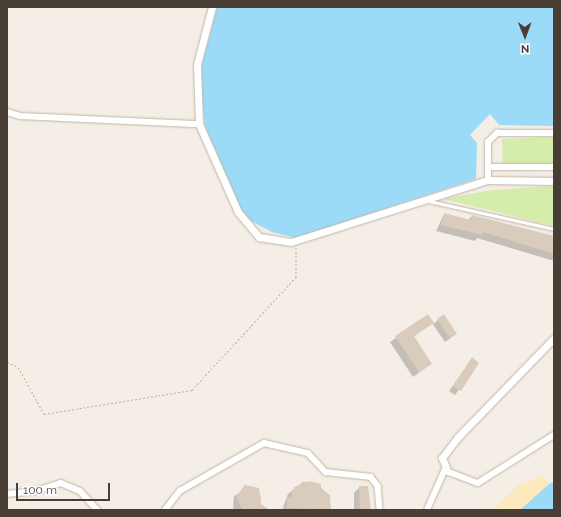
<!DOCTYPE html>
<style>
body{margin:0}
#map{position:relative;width:561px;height:517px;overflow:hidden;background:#f4eee6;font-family:Raleway,sans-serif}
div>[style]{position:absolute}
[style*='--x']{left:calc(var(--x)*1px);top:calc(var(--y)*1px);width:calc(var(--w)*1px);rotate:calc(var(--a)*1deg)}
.green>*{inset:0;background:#d5edaa}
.sand>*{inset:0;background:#fce9be}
.water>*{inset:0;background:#9cdbf7}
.shadow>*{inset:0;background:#0003}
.building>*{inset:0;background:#daccbd}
.path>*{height:1px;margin-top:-0.5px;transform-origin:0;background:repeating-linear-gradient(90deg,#c4b097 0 2px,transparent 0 4px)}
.roads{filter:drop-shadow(0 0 1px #c1b5a7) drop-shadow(0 0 1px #c1b5a7)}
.service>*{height:2.5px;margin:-1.25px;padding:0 1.25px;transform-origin:1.25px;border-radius:1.25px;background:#fff}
.minor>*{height:5.5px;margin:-2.75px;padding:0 2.75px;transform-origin:2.75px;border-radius:2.75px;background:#fff}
.tertiary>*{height:7px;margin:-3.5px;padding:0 3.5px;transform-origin:3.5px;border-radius:3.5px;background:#fff}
span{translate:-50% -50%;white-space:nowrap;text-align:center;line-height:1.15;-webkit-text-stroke:3px #fff;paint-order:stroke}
.frame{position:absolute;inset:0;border:8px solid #483e34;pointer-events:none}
.north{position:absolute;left:505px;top:16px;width:40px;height:40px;-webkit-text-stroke:3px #fff;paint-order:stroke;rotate:179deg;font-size:11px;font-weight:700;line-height:16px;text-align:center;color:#483e34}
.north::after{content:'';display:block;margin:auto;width:14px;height:18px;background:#483e34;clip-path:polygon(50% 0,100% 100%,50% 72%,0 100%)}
.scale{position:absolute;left:16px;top:483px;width:94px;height:18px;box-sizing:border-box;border:2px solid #483e34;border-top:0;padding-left:5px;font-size:12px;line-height:14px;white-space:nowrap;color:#483e34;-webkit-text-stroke:3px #fff;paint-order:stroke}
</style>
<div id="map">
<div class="green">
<div style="clip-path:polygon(554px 137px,554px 164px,503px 166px,502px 139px)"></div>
<div style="clip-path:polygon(554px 186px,554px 226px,443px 199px,491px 190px)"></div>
</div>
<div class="sand">
<div style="clip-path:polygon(543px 475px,549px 484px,520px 510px,491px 510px,519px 485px)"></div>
</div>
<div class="water">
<div style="clip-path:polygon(217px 7px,554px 7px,554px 126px,499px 125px,490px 114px,470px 135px,477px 143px,476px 179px,296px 238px,272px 232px,251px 221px,241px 209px,205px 127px,200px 72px)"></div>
<div style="clip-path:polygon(554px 482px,554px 510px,520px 510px,549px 484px)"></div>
</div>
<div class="shadow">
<div style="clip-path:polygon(444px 214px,468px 220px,472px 216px,554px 237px,554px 261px,477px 238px,475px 241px,436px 231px)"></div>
<div style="clip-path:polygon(428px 315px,434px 324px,438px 320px,456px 334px,445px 342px,432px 323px,413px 337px,431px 364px,413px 377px,390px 342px)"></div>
<div style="clip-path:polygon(472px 359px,478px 363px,455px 395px,449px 391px)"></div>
<div style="clip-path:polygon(303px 482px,314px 482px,329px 495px,330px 510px,282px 510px,288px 494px)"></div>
<div style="clip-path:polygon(252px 486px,261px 496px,260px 505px,268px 510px,233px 510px,234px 496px)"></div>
<div style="clip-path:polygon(360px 487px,369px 510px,354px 510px,354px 493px)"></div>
</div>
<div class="building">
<div style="clip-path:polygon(444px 213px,471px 220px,472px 215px,554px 236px,554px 254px,483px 232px,482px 235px,441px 225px)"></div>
<div style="clip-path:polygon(428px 314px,434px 323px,414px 336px,432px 364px,419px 372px,395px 336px)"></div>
<div style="clip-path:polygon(444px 314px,457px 334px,450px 338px,437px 319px)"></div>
<div style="clip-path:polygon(472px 357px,479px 363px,461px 391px,453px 386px)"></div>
<div style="clip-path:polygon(309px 481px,321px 484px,321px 490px,330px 495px,331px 510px,287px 508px,287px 497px,291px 497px,294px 487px)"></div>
<div style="clip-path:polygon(245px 485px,259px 488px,261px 504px,270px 510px,242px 509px,236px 496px)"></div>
<div style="clip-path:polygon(359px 486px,368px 486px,371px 510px,360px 510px)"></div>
</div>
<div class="path">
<div style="--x:7;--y:362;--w:12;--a:24"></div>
<div style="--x:18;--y:367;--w:54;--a:61"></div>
<div style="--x:44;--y:414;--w:150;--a:-9.2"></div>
<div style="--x:192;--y:390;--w:154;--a:-47.4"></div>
<div style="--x:296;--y:277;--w:29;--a:-90"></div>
</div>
<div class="roads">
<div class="service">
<div style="--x:429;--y:201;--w:128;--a:12.6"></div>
</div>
<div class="minor">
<div style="--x:7;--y:112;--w:14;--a:17"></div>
<div style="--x:20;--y:116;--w:179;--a:2.6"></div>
<div style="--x:488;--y:167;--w:66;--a:0"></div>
<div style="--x:488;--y:180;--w:38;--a:-90"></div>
<div style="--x:488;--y:142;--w:13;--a:-45"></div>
<div style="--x:497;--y:133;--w:57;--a:0"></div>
<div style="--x:446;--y:467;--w:6;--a:59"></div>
<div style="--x:449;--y:472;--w:31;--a:21"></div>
<div style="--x:478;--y:483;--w:90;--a:-32.3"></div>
<div style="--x:7;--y:494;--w:29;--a:-6"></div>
<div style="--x:36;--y:491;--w:26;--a:-18"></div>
<div style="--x:61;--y:483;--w:21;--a:23"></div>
<div style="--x:80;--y:491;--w:26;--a:47"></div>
<div style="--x:165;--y:510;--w:24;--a:-52"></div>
<div style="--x:180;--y:491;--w:97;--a:-29.7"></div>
<div style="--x:264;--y:443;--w:45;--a:12.8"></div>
<div style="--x:308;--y:453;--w:26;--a:47"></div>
<div style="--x:326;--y:472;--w:45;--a:6.3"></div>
<div style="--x:371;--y:477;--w:11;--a:52"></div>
<div style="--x:378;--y:486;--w:24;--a:85"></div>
<div style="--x:427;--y:510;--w:47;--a:-66.2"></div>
</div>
<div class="tertiary">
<div style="--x:212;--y:7;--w:59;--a:104.7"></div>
<div style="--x:197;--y:64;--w:60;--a:88.1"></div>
<div style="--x:199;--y:124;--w:96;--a:66.1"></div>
<div style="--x:238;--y:212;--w:33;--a:50"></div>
<div style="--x:259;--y:237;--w:32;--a:9"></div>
<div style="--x:291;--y:242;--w:207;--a:-17.5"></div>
<div style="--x:488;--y:180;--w:66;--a:0.9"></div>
<div style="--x:446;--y:467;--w:10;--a:-114"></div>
<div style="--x:442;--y:458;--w:26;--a:-53"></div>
<div style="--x:458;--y:437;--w:138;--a:-45.9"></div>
</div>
</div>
<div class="frame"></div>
<div class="north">N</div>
<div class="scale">100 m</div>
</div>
